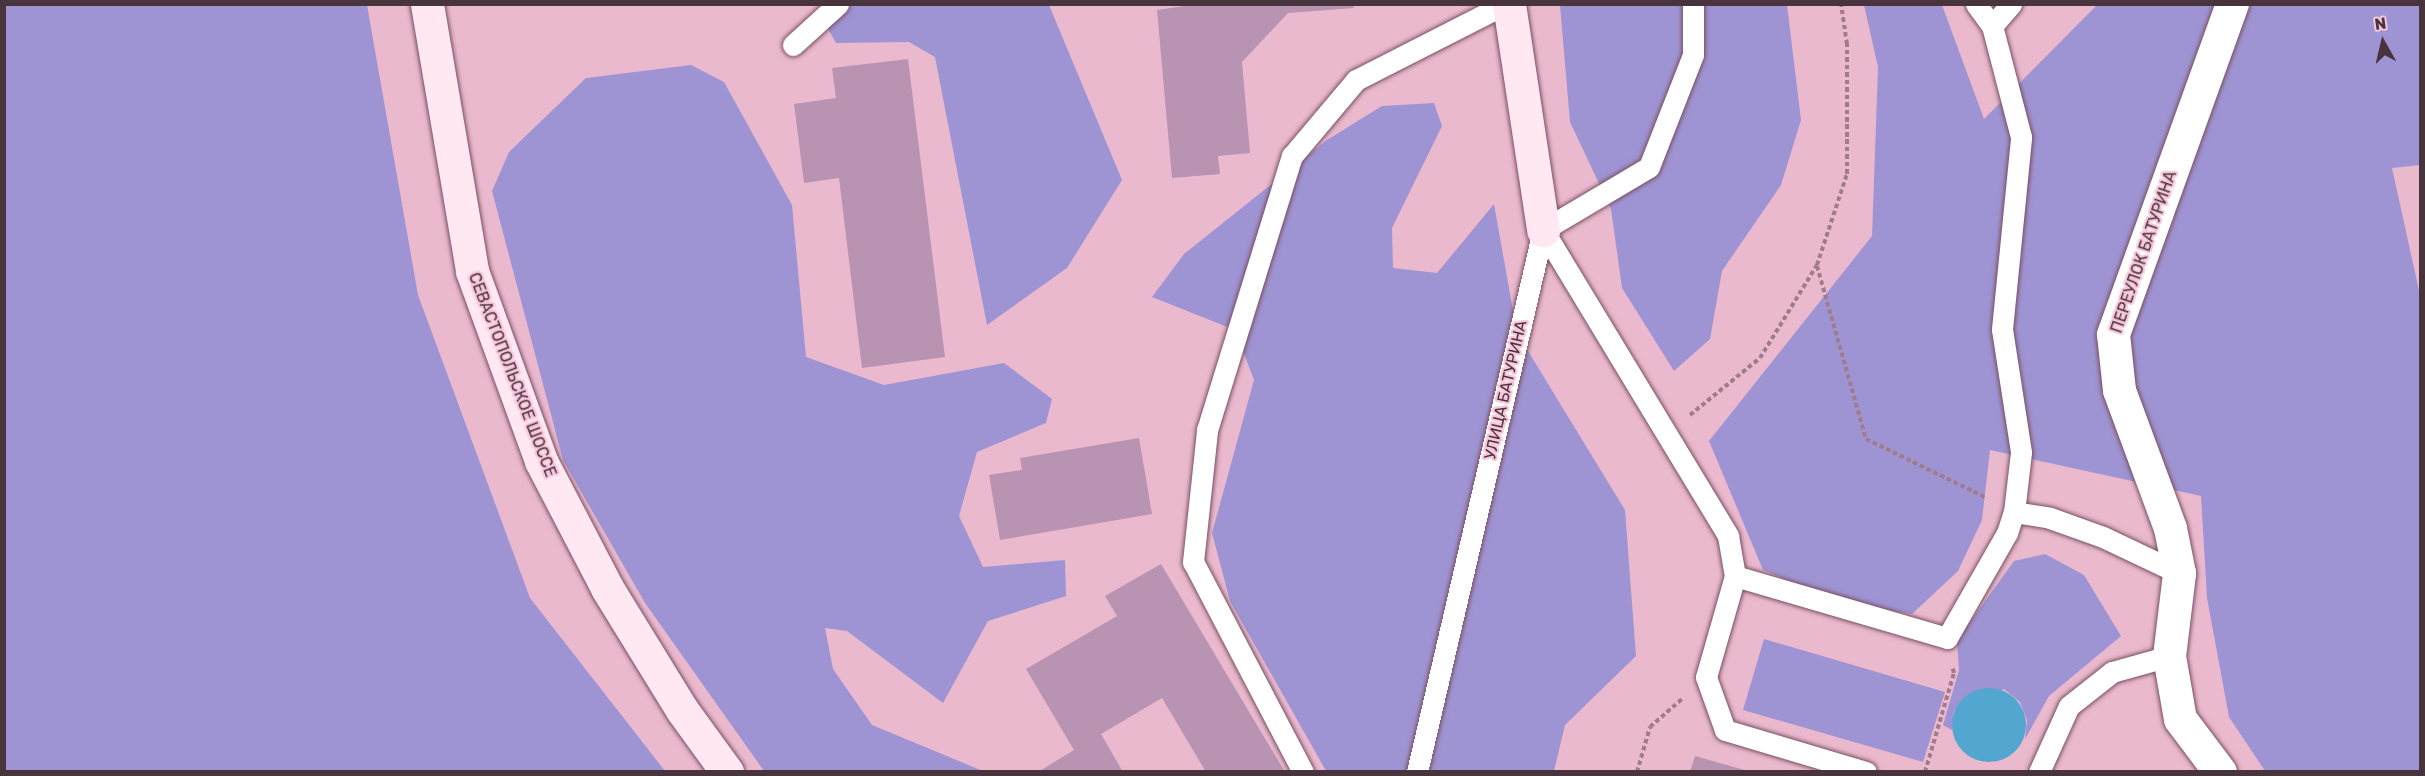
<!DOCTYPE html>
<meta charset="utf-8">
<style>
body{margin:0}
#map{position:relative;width:2425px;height:776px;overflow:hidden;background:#eab9ce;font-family:Rubik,sans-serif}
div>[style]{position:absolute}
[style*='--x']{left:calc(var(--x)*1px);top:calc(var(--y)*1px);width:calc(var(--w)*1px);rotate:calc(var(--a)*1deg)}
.green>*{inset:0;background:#9f94d3}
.water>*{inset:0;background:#52a6cf}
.round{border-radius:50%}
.building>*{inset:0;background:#b893b2}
.path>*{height:4px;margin-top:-2px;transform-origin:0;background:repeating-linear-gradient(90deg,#a07c8b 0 4.5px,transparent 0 7.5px)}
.roads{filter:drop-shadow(0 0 2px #7a5063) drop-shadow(0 0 2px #7a5063)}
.lane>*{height:21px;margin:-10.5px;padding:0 10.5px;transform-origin:10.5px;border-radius:10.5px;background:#fff}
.street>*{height:33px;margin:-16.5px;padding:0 16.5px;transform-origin:16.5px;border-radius:16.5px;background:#fff}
.secondary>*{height:33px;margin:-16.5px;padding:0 16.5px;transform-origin:16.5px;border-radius:16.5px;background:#ffe8f2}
span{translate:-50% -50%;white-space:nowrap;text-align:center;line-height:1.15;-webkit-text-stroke:4.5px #f8c6db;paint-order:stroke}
.street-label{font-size:16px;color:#48343c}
.frame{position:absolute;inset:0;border:6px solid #48343c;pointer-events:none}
.north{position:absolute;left:2353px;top:12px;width:60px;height:60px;-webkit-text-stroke:4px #f8c6db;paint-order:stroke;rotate:352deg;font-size:16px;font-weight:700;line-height:24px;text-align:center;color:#48343c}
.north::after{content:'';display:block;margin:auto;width:21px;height:27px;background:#48343c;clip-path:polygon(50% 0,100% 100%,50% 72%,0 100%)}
</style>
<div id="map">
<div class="green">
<div style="clip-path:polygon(4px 5px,367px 5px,418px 295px,530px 598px,665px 771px,5px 771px)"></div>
<div style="clip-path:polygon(822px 5px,1049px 5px,1122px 180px,1067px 268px,987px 325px,935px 57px,909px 42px,836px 43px,822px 18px)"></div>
<div style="clip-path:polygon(1560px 5px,1787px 5px,1801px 120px,1781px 185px,1722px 271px,1710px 339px,1674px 371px,1622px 288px,1611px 209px,1570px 122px)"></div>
<div style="clip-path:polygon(1864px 5px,1942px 5px,1984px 119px,2097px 5px,2420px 5px,2420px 165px,2392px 168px,2420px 295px,2420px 771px,2265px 771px,2229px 717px,2207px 598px,2201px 496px,1990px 450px,1982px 520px,1958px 571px,1912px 614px,1841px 602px,1763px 570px,1709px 441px,1872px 236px,1878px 67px)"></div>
<div style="clip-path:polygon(691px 65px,724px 82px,792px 205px,806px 357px,884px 385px,1004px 363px,1052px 399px,1046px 423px,977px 452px,959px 516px,983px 567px,1065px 560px,1066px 596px,988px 621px,943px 703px,847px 631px,825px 628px,833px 669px,872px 725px,983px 771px,764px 771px,645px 603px,563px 460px,492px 191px,509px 152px,586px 78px)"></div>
<div style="clip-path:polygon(1434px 103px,1442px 126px,1392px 228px,1393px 268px,1437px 273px,1494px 204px,1517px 333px,1625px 510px,1636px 656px,1565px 725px,1554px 771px,1326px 771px,1230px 601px,1212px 533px,1254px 380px,1235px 330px,1152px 297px,1184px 254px,1327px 140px,1382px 106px)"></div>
<div style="clip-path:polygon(2045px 554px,2084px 575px,2121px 636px,2049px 696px,2025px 739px,2027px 720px,2020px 702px,2004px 689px,1954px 711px,1952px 730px,1943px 725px,1959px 670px,1957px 640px,2014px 561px)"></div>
<div style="clip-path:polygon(1764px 639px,1945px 692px,1923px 762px,1743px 710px)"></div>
</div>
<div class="water">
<div class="round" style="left:1952px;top:688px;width:74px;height:74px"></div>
</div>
<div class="building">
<div style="clip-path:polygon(1191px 5px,1353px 5px,1354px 8px,1288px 13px,1242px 62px,1250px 153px,1218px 156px,1220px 174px,1172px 178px,1157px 10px)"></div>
<div style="clip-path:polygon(908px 59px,945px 357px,862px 368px,839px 178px,804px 183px,794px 104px,836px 98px,832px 68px)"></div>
<div style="clip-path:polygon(1139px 438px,1152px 514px,1000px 540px,989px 475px,1022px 470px,1020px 458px)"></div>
<div style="clip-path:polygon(1161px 564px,1285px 772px,1206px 772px,1162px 698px,1101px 734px,1123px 772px,1038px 772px,1074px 750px,1026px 669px,1117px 616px,1105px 596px)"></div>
<div style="clip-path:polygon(1695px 756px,1748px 771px,1747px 772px,1690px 772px)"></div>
</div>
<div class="path">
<div style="--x:1817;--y:266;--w:180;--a:74.2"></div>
<div style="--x:1866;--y:439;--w:135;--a:26"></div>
<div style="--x:1690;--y:415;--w:90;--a:-39.2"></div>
<div style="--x:1760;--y:358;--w:109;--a:-58.5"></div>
<div style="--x:1817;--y:265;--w:96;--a:-71.8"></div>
<div style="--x:1847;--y:174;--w:130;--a:-90"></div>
<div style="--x:1847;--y:44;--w:40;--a:-98.5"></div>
<div style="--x:1637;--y:772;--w:47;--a:-73.9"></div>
<div style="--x:1650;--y:727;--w:44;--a:-41.3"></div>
<div style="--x:1925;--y:772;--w:103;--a:-73.7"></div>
<div style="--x:1954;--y:673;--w:7;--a:-106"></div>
</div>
<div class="roads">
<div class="lane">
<div style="--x:1976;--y:4;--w:27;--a:54"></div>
<div style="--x:1992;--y:26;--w:29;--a:-49"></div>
<div style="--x:793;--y:45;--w:61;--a:-42.3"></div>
<div style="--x:1543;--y:230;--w:358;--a:58.8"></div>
<div style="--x:1728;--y:536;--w:41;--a:80.1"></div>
<div style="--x:1735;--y:576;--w:105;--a:106"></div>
<div style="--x:1706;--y:677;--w:56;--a:70.3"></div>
<div style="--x:1725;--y:730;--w:147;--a:16.6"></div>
<div style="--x:1543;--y:230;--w:123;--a:-30.7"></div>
<div style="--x:1649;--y:167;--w:120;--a:-68.6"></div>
<div style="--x:1693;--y:55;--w:51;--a:-90"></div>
<div style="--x:2014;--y:512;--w:36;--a:9"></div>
<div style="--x:2050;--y:518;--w:56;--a:19.7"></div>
<div style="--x:2103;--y:537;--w:84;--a:25.3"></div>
<div style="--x:1735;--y:576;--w:221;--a:16.3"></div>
<div style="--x:1947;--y:638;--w:121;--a:-60.3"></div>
<div style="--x:2007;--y:533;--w:22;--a:-72"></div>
<div style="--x:2014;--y:512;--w:60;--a:-83.3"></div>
<div style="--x:2021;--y:452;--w:124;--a:-98.8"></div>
<div style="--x:2002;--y:329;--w:193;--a:-84.3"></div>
<div style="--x:2021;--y:137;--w:115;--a:-104.6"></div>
<div style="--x:1303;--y:772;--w:237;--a:-117.6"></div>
<div style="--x:1193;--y:562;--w:133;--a:-83.9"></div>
<div style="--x:1207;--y:430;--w:287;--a:-72.8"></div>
<div style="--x:1292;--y:156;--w:99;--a:-49.9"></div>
<div style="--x:1356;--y:80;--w:167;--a:-27"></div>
<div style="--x:1417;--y:772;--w:556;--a:-76.91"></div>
<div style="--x:2039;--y:772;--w:72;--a:-65.6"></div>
<div style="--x:2069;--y:706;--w:55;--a:-38.3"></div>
<div style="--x:2112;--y:672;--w:59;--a:-15.7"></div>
</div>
<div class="street">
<div style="--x:2220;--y:772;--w:66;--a:-127"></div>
<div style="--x:2180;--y:719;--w:64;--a:-99.9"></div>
<div style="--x:2169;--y:656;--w:84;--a:-83.1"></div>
<div style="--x:2179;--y:573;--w:46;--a:-101.3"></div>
<div style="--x:2170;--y:528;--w:147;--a:-110.3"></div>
<div style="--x:2119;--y:390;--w:56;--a:-96.1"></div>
<div style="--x:2113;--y:334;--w:351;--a:-70.2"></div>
</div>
<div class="secondary">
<div style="--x:427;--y:4;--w:271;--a:80.4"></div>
<div style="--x:472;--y:271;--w:202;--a:70"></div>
<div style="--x:541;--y:461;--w:143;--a:62.5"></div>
<div style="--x:607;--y:588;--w:143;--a:58.4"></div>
<div style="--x:682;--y:710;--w:77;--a:54"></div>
<div style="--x:1509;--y:4;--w:229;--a:81.4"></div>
</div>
</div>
<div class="street-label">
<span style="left:2144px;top:252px;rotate:-71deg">ПЕРЕУЛОК БАТУРИНА</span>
<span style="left:512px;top:375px;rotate:69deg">СЕВАСТОПОЛЬСКОЕ ШОССЕ</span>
<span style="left:1506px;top:390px;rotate:-77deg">УЛИЦА БАТУРИНА</span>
</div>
<div class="frame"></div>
<div class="north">N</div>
</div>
